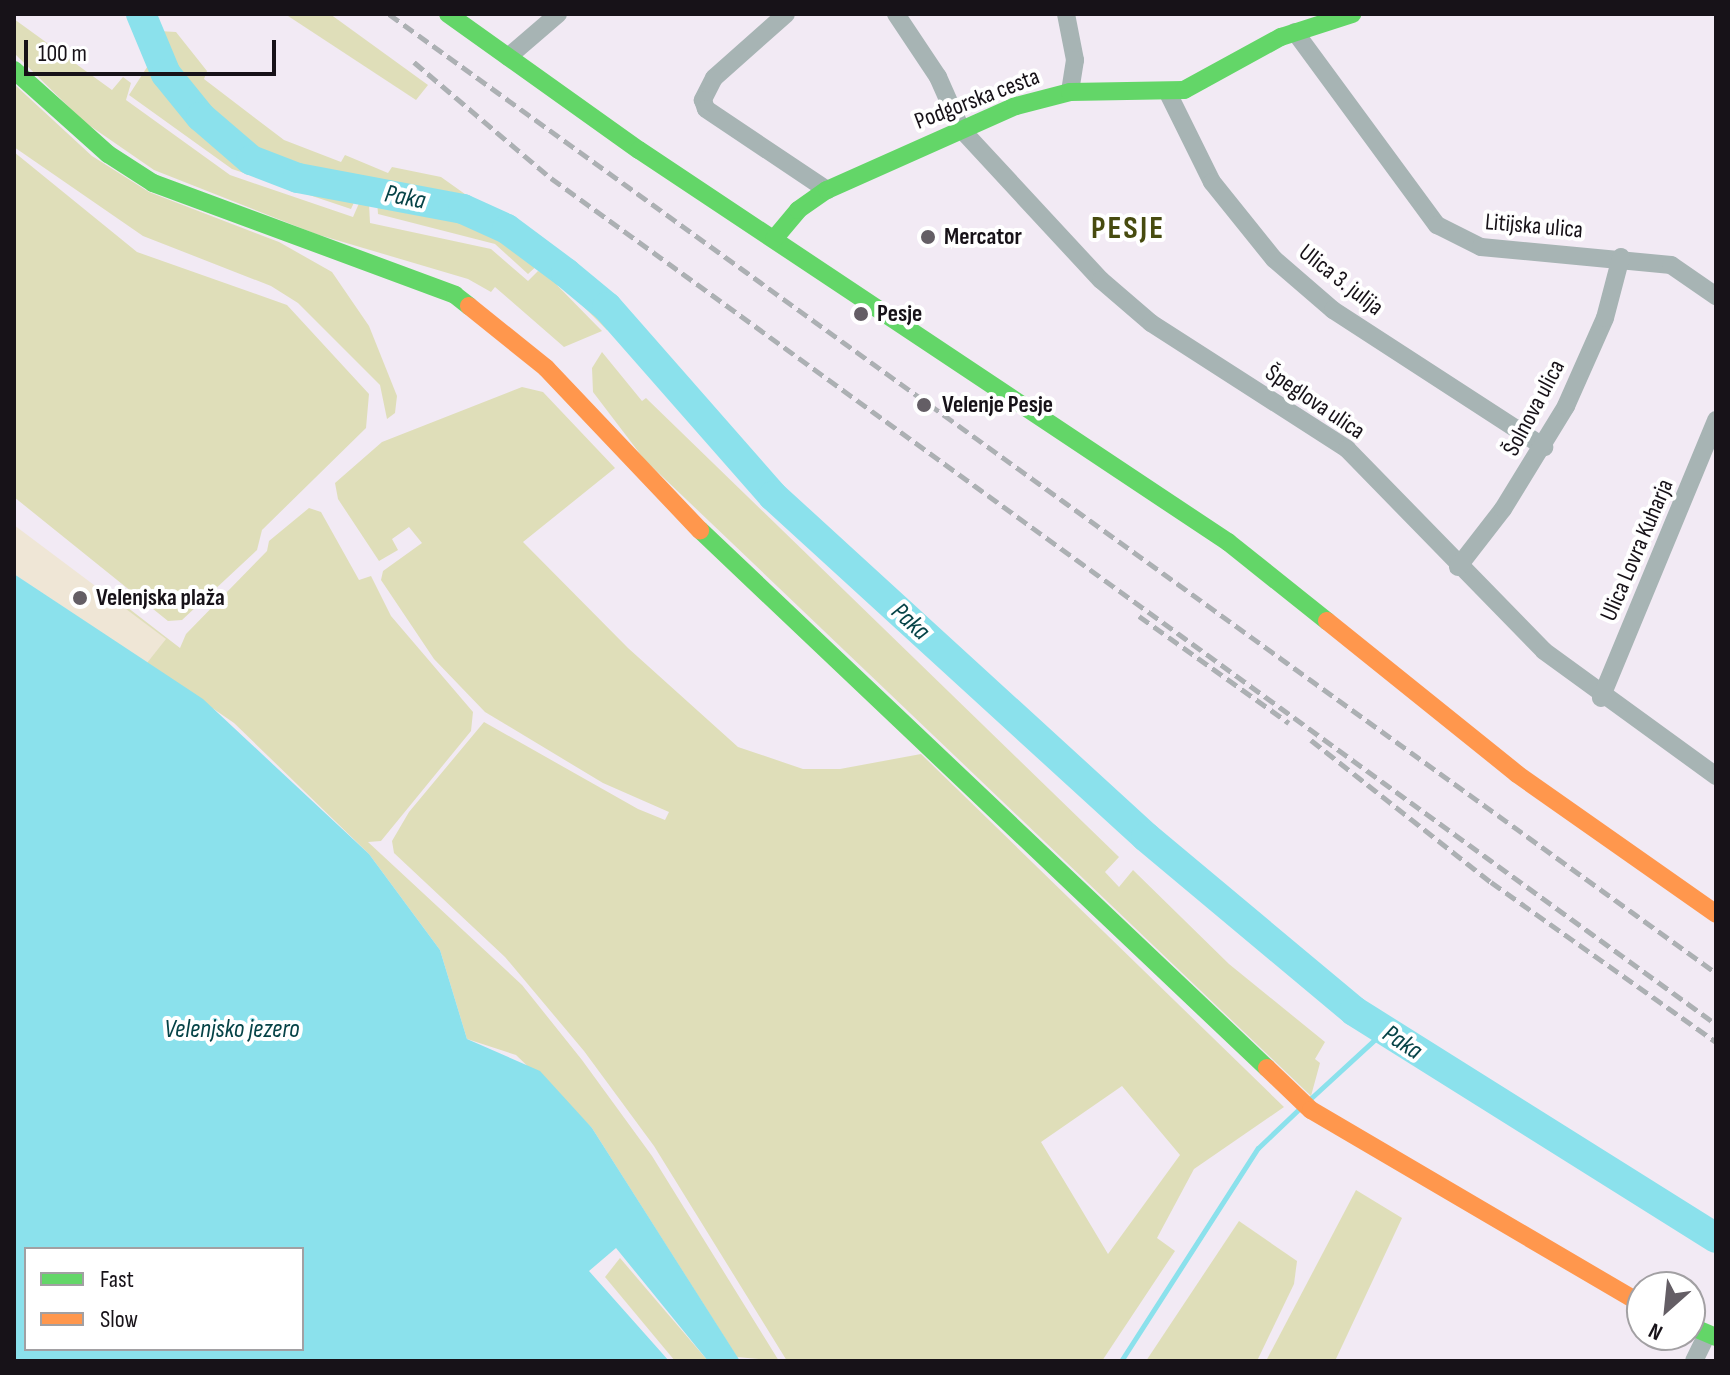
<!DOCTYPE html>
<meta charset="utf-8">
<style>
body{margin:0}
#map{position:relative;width:1730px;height:1375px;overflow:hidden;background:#f2eaf4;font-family:"Sofia Sans Condensed",sans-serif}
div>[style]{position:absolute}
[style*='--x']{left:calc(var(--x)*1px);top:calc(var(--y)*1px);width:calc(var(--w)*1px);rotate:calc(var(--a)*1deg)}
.green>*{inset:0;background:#dfdeb9}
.sand>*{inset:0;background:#efe6d6}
.water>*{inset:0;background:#8be1ec}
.stream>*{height:5px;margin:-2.5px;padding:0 2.5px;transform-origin:2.5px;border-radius:2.5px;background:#8be1ec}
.river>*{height:30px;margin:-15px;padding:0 15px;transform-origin:15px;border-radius:15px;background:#8be1ec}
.street>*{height:18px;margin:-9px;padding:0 9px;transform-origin:9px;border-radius:9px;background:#a7b4b4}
.fast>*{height:18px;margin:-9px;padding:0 9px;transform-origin:9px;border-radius:9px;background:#63d668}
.slow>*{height:18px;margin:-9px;padding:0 9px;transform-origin:9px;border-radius:9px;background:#ff974d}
.rail>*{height:5px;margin-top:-2.5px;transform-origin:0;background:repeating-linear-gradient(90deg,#acb0b3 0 12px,transparent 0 18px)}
.dots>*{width:22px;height:22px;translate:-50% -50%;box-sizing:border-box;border:4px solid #fff;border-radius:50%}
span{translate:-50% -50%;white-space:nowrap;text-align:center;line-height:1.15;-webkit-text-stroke:8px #fff;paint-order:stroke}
.street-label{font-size:24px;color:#171218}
.poi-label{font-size:24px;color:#171218;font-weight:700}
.left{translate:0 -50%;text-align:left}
.water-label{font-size:26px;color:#064347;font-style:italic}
.district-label{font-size:32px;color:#474b0f;font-weight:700;letter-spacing:2px}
.frame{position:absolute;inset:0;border:16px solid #171218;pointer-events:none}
.legend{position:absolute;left:24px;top:1247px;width:280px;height:104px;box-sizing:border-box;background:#fff;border:2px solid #a2a0a3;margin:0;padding:10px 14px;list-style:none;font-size:24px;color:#171218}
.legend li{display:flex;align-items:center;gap:16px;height:40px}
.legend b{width:40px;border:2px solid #a2a0a3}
.north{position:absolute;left:1626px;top:1271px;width:80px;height:80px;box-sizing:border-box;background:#fff;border:2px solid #a2a0a3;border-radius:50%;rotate:207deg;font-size:22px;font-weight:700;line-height:32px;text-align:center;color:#171218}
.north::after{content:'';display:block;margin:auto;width:28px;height:36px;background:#645e65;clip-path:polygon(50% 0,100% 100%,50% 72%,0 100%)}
.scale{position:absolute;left:24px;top:40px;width:252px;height:36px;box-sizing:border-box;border:4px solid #171218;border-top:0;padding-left:10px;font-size:24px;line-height:28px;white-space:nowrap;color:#171218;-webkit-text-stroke:6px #fff;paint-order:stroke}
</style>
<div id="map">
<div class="green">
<div style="clip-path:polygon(285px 14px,330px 14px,428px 85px,416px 100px)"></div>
<div style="clip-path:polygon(14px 19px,112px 90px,123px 77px,131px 83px,126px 100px,230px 175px,353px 217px,360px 201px,369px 204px,370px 223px,491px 249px,528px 281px,538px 271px,546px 274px,602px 331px,564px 347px,495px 287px,491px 292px,468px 279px,316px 234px,154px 170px,83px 121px,14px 53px)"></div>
<div style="clip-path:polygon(159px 31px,176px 32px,207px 71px,204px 79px,284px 140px,341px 162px,345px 155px,388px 173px,392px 167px,441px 177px,479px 204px,316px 174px,255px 146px,191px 92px)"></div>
<div style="clip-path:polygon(151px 61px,194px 122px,230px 154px,300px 187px,358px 194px,351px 209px,232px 169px,129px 95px)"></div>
<div style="clip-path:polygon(14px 84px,92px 156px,149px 192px,279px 242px,332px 272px,369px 326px,397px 396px,395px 413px,387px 419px,380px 385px,298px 303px,271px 286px,143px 236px,14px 147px)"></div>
<div style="clip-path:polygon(14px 152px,137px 252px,287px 305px,369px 394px,366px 428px,262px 530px,257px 550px,182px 620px,168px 621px,14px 497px)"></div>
<div style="clip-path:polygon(377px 200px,476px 222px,509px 238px,598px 305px,614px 326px,607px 330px,540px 263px,528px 274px,495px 244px,378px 214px)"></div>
<div style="clip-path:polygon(602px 352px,642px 401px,646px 398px,1119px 857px,1105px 872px,1119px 887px,1133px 870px,1229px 964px,1325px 1042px,1315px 1059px,1320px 1063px,1311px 1096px,644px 459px,593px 392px,592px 368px)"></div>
<div style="clip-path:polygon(evenodd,522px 387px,543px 392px,615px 468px,523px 542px,628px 648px,738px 747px,803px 769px,840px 769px,921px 754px,1284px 1107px,1194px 1169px,1157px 1238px,1175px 1251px,1102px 1361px,787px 1361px,654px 1146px,584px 1051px,505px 957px,394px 853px,392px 841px,409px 812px,484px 722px,638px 809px,665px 820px,669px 812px,603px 783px,485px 712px,434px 659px,381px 580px,383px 571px,422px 543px,409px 527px,392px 539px,398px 550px,379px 561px,338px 499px,335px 483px,382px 442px,522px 387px,1122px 1086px,1180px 1155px,1108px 1254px,1041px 1142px,1122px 1086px)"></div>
<div style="clip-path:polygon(309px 508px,321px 512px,359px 580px,371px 576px,391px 616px,473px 712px,471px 731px,381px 841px,368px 842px,522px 985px,582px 1060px,652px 1156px,779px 1361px,737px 1357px,592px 1128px,516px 1055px,467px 1039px,440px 950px,369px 854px,234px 723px,147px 663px,114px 609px,123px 604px,180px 648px,186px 634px,267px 551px,269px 541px)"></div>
<div style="clip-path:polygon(1356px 1190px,1402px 1218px,1335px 1361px,1266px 1361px)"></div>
<div style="clip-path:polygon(1239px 1221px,1297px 1261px,1294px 1284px,1257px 1361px,1146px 1361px)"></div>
<div style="clip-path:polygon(620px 1258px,708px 1361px,675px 1361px,605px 1277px)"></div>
</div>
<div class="sand">
<div style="clip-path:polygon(14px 525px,166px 639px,147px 663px,14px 574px)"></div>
</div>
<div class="water">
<div style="clip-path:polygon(evenodd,14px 574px,203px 699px,369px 854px,440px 950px,467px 1039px,540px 1071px,592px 1128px,740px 1361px,708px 1361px,616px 1248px,589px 1271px,669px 1361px,14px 1361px,14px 574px,26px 1249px,302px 1249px,302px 1349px,26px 1349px,26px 1249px)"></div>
</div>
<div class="stream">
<div style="--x:1310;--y:1099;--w:100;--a:-42.6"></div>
<div style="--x:1121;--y:1361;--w:253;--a:-57.3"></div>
<div style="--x:1258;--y:1148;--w:58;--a:-43.6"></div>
</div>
<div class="river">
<div style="--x:141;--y:14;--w:65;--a:67.4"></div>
<div style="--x:166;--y:74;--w:55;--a:50.9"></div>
<div style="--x:201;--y:117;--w:66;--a:40.7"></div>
<div style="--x:251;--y:160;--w:50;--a:21"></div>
<div style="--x:298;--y:178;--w:168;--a:10.6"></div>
<div style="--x:463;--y:209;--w:48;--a:24.4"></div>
<div style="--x:507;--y:229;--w:74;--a:36.7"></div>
<div style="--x:566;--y:273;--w:53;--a:39.7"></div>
<div style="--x:607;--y:307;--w:252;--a:48.7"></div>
<div style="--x:773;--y:496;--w:505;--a:42.43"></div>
<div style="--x:1146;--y:837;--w:271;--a:39.9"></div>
<div style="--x:1354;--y:1011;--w:427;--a:32.1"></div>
</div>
<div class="street">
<div style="--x:786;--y:14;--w:96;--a:138.4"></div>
<div style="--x:714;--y:78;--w:25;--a:117"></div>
<div style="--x:703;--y:100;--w:9;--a:72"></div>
<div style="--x:706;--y:109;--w:146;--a:33.8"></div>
<div style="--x:896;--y:14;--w:76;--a:56.3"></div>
<div style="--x:938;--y:77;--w:57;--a:66.1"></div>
<div style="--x:961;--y:129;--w:206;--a:47.2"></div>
<div style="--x:1101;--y:280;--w:66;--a:40.7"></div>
<div style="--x:1151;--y:323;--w:233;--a:32.7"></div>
<div style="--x:1347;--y:449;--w:282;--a:45.7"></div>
<div style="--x:1544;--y:651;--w:213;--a:36"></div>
<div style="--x:1066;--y:14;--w:47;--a:78.9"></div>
<div style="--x:1075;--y:60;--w:32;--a:99"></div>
<div style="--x:1295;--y:32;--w:240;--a:53.7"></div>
<div style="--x:1437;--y:225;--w:49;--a:26.6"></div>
<div style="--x:1481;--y:247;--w:191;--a:5.4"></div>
<div style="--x:1671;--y:265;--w:55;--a:34.6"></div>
<div style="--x:508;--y:57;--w:66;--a:-40.7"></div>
<div style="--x:1168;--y:93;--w:99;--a:63.7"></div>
<div style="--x:1212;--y:182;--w:99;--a:51.2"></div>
<div style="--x:1274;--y:259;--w:78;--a:40.8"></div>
<div style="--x:1333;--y:310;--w:252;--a:33"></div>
<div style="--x:1458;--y:567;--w:73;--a:-52.2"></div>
<div style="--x:1503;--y:509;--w:121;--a:-58.5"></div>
<div style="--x:1566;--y:406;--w:96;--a:-66.1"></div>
<div style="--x:1605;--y:318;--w:63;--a:-75.3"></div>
<div style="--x:1601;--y:698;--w:301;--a:-67.5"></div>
<div style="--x:1694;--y:1361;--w:30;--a:-64"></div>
</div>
<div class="fast">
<div style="--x:448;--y:14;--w:234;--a:35.5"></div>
<div style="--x:639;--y:150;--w:708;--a:33.65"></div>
<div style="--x:1228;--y:542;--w:127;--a:38.6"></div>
<div style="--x:14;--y:70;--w:126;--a:41.8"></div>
<div style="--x:108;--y:154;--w:54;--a:32.8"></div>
<div style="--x:153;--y:183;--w:322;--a:20.3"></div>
<div style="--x:455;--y:295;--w:18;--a:38"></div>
<div style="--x:774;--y:239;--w:38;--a:-50"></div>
<div style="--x:798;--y:210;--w:35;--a:-35"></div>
<div style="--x:827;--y:190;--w:207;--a:-24"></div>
<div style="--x:1016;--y:106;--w:56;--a:-14.5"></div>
<div style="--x:1070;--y:92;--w:114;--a:-1"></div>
<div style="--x:1184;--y:90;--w:111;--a:-28.7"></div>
<div style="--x:1281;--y:37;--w:75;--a:-17.9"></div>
<div style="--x:700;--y:530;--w:782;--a:43.5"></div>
<div style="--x:1690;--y:1326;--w:28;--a:23"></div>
</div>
<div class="slow">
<div style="--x:469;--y:306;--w:99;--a:38.8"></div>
<div style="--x:546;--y:368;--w:224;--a:46.5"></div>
<div style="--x:1327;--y:621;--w:244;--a:38.8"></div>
<div style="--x:1517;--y:774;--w:243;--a:35.1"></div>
<div style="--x:1267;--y:1068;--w:61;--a:43.7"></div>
<div style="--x:1311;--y:1110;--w:384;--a:30.4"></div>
</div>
<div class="rail">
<div style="--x:389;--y:14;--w:1637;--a:35.85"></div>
<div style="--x:414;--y:62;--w:180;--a:40.3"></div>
<div style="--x:551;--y:178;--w:1440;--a:35.99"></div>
<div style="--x:1139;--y:616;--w:184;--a:35.5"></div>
<div style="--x:1311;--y:740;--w:229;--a:38.3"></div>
<div style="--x:1491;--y:882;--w:276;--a:35.4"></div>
</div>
<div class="dots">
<div style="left:928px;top:237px;background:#645e65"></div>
<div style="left:861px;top:314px;background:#645e65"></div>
<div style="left:924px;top:405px;background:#645e65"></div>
<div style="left:80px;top:598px;background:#645e65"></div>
</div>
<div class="street-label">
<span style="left:977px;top:99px;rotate:-21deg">Podgorska cesta</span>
<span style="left:1534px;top:226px;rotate:5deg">Litijska ulica</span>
<span style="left:1341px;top:280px;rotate:38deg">Ulica 3. julija</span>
<span style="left:1315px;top:402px;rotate:34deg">Špeglova ulica</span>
<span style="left:1534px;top:408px;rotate:-62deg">Šolnova ulica</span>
<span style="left:1637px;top:550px;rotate:-67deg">Ulica Lovra Kuharja</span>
</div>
<div class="poi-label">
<span class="left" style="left:944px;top:237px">Mercator</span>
<span class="left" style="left:877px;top:314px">Pesje</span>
<span class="left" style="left:942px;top:405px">Velenje Pesje</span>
<span class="left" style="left:96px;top:598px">Velenjska plaža</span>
</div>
<div class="water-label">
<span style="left:405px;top:198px;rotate:11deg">Paka</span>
<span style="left:910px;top:622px;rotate:42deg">Paka</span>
<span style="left:232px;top:1030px">Velenjsko jezero</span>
<span style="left:1402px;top:1043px;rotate:33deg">Paka</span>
</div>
<div class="district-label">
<span style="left:1128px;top:229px">PESJE</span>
</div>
<div class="frame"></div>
<ul class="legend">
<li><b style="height:10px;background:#63d668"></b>Fast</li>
<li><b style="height:10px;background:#ff974d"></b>Slow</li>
</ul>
<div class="north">N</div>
<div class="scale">100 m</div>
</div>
